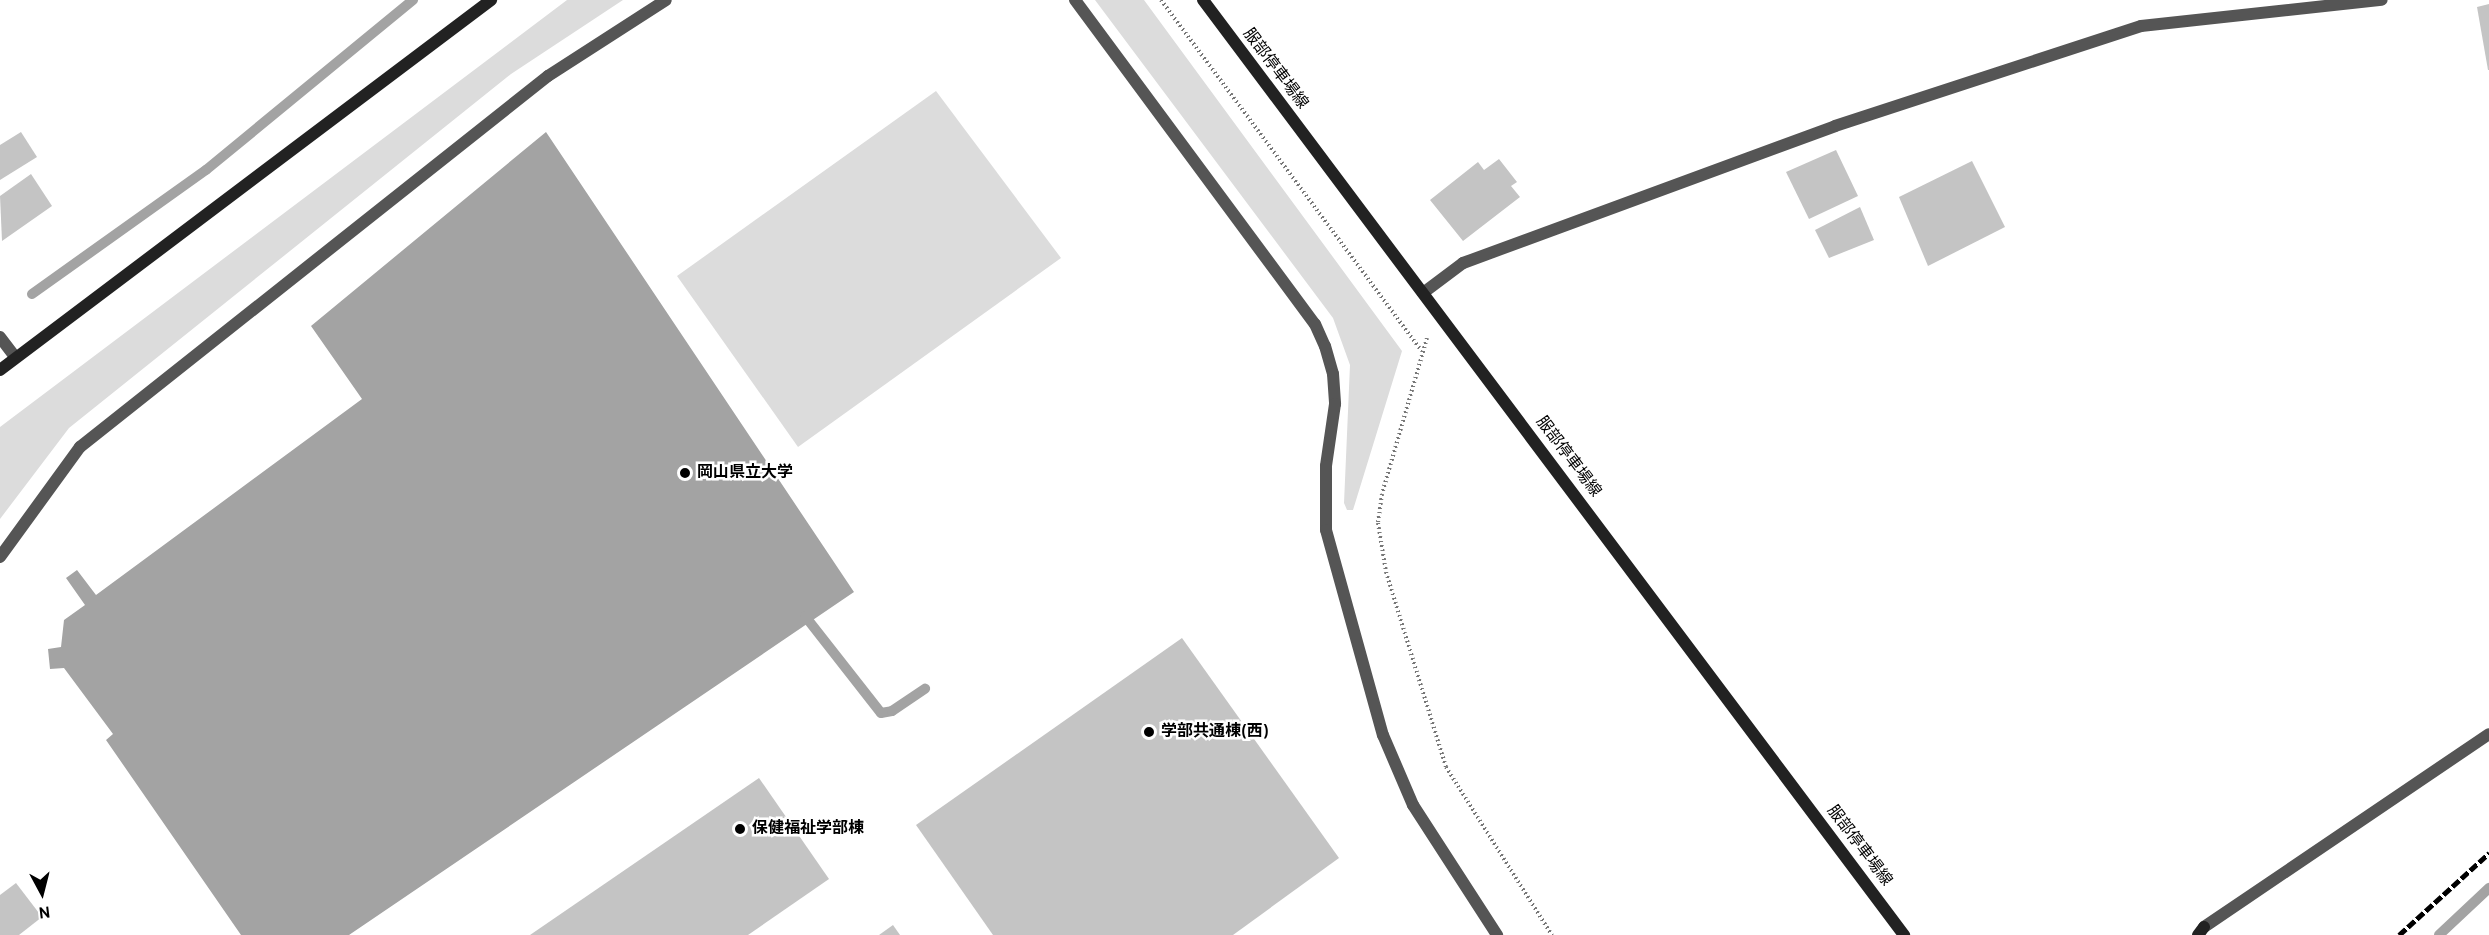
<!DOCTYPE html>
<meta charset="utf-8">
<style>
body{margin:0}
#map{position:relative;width:2489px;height:935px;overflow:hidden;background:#fff;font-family:Overpass,"Noto Sans JP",sans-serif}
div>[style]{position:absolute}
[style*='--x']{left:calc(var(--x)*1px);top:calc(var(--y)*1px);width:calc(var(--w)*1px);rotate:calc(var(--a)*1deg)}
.green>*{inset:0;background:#dcdcdc}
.water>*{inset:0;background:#a3a3a3}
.stream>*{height:10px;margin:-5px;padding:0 5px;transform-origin:5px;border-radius:5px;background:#a3a3a3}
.building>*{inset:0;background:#c4c4c4}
.path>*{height:4px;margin-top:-2px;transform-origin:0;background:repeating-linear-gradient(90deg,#777 0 1.5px,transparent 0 4.5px)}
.lane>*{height:12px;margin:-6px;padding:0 6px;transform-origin:6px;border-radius:6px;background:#555}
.street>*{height:12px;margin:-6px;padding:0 6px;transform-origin:6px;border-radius:6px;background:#555}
.secondary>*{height:12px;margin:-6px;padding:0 6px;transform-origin:6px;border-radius:6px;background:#222}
.rail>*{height:4.5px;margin-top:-2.25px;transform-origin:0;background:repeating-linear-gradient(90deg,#000 0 9px,transparent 0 12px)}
.dots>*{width:16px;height:16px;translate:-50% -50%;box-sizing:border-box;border:3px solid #fff;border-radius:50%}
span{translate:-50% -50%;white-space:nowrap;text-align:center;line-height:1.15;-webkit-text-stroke:5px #fff;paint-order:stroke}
.street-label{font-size:16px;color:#000}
.poi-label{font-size:16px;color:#000;font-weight:700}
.left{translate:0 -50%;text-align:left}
.north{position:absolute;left:12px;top:863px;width:60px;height:60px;-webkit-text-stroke:4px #fff;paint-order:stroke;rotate:173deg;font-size:16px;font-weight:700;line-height:24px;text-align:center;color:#000}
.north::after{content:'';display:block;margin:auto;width:21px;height:27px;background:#000;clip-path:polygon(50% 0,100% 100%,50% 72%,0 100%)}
</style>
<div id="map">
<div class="green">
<div style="clip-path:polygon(567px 0,623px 0,511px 74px,69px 428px,0 519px,0 427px)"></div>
<div style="clip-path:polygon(1095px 0,1144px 0,1402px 351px,1353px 510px,1347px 510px,1344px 503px,1350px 365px,1333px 318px)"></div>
<div style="clip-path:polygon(936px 91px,1061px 258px,798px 447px,677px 276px)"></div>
</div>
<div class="water">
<div style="clip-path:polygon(546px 132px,854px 592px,349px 935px,241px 935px,106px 740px,113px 734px,64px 668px,50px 669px,48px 649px,61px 647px,64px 620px,85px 605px,66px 578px,77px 570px,96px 595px,362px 399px,311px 326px)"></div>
</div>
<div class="stream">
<div style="--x:32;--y:294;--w:214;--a:-35.5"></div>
<div style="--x:206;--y:170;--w:268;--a:-39.4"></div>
<div style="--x:805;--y:616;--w:123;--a:51.9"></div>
<div style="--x:881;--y:713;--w:11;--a:-10"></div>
<div style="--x:892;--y:711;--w:40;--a:-34"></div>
<div style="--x:2439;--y:935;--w:69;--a:-43.2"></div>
</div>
<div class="building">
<div style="clip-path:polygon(2489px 4px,2489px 70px,2488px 70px,2477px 7px)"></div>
<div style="clip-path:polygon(21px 132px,37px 157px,0 180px,0 145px)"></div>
<div style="clip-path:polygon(1836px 150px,1858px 196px,1809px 219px,1786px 172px)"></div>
<div style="clip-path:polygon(1499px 159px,1517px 182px,1511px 186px,1520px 197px,1463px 241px,1430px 200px,1478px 162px,1484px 170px)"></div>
<div style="clip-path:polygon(1972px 161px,2005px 227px,1928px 266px,1899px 197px)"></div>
<div style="clip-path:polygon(31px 174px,52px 206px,2px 241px,0 196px)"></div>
<div style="clip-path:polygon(1860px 207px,1874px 240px,1829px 258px,1815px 230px)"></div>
<div style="clip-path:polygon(1182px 638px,1339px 858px,1233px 935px,993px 935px,916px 825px)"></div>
<div style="clip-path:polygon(759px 778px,829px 879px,748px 935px,530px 935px)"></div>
<div style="clip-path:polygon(16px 883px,42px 917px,19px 935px,0 935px,0 895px)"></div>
<div style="clip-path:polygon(893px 925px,900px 935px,879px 935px)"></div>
</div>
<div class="path">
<div style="--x:1161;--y:0;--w:437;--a:53.4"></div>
<div style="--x:1427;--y:338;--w:162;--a:106.1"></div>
<div style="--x:1382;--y:494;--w:29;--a:98"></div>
<div style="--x:1378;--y:523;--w:50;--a:80.7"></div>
<div style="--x:1386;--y:572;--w:204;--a:72.9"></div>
<div style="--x:1446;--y:767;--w:199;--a:57.8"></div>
</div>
<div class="lane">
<div style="--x:1075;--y:0;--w:403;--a:53.5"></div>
<div style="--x:1315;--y:324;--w:24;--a:66"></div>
<div style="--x:1325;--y:346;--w:29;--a:74"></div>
<div style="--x:1333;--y:374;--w:30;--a:86"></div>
<div style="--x:1335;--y:404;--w:63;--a:98.3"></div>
<div style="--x:1326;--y:466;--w:64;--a:90"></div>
<div style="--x:1326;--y:530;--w:213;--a:74.5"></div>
<div style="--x:1383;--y:735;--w:76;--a:66.8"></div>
<div style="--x:1413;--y:805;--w:155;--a:57.1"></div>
<div style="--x:0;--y:557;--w:136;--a:-54"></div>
<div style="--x:80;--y:447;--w:597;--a:-38.41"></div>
<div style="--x:548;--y:76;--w:140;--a:-32.8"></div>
</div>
<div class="street">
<div style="--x:1423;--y:293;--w:50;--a:-36.9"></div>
<div style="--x:1463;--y:263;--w:396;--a:-20.2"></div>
<div style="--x:1835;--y:126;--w:322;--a:-18.1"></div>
<div style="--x:2141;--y:26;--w:242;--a:-6.2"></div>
<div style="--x:0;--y:337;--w:25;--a:53"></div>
<div style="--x:2204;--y:927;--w:344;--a:-34.1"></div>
</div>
<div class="secondary">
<div style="--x:1203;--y:0;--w:1169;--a:53.14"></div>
<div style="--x:0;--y:370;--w:615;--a:-37"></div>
<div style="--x:2198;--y:935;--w:10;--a:-53"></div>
</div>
<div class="rail">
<div style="--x:2399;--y:935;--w:122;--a:-42.3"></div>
</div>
<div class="dots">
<div style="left:685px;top:473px;background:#000"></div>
<div style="left:1149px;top:732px;background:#000"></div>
<div style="left:740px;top:829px;background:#000"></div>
</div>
<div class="street-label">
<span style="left:1275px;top:69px;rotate:53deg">服部停車場線</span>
<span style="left:1568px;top:457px;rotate:53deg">服部停車場線</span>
<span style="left:1859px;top:846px;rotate:53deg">服部停車場線</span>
</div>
<div class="poi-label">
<span class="left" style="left:697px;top:473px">岡山県立大学</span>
<span class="left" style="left:1161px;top:732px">学部共通棟(西)</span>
<span class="left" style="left:752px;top:829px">保健福祉学部棟</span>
</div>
<div class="north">N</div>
</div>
